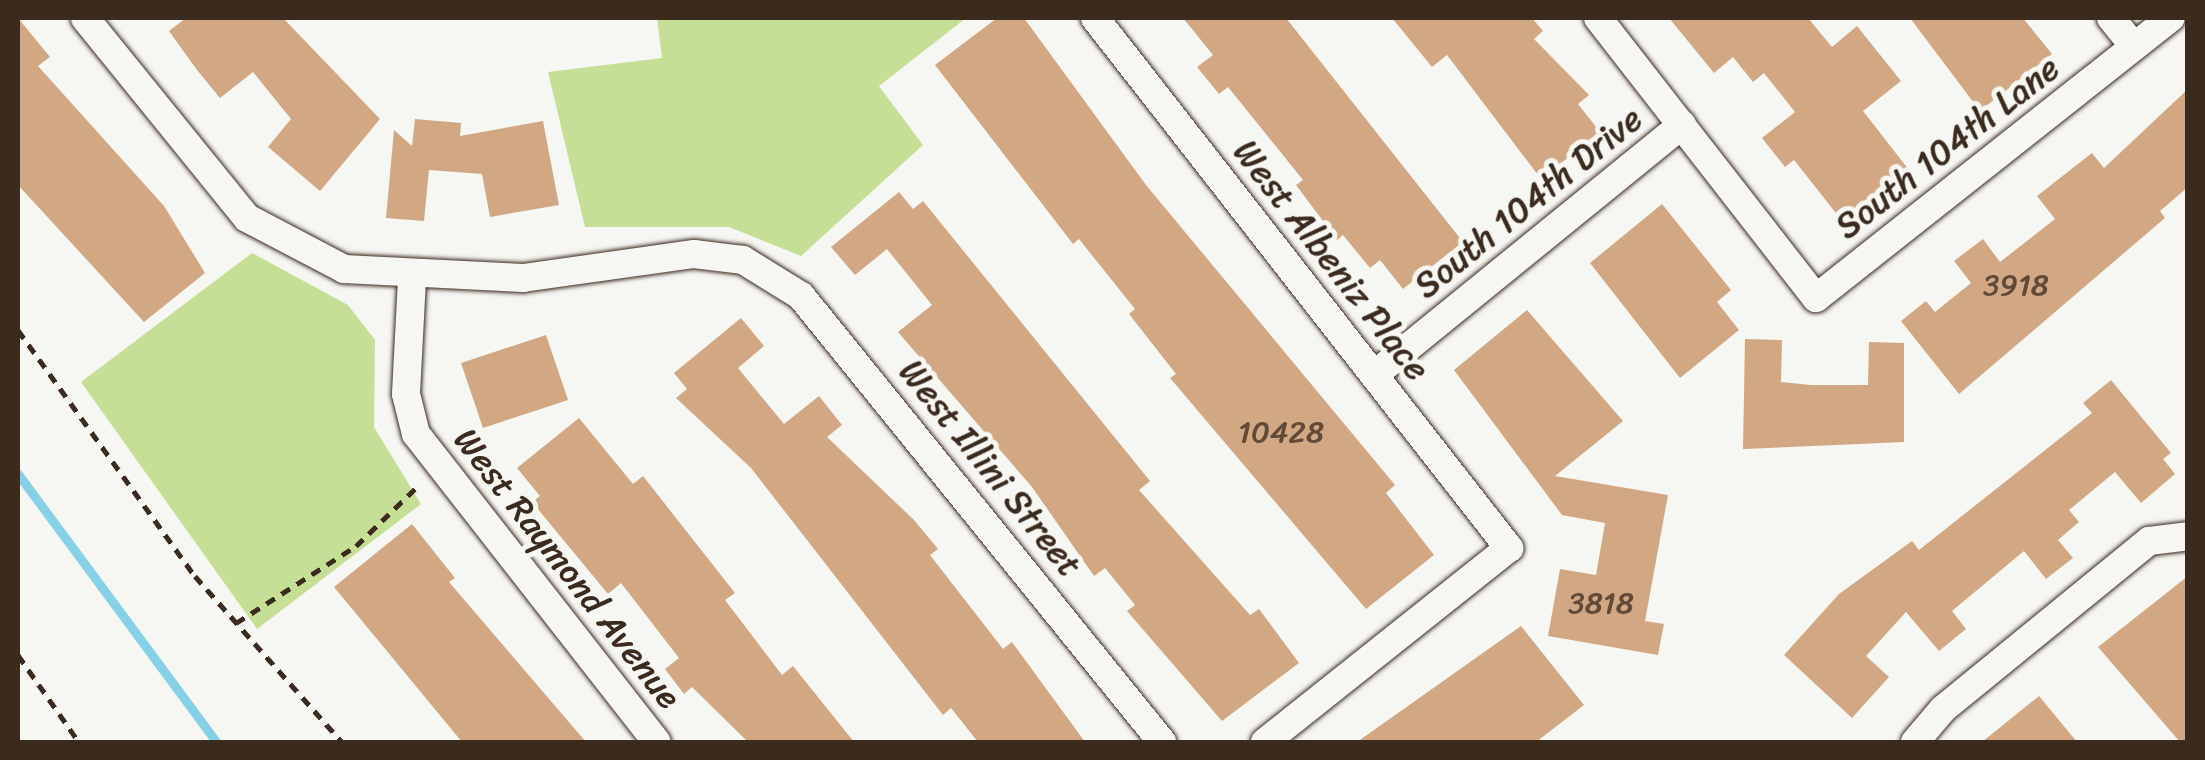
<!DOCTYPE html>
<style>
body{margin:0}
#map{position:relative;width:2205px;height:760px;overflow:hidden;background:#f6f6f2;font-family:Sriracha,sans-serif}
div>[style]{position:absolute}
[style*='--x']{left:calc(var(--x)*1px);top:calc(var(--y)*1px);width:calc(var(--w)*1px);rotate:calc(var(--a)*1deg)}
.green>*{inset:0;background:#c5e096}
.stream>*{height:9px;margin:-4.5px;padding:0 4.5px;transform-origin:4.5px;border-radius:4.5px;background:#85d1e6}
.building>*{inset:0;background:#d2a884}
.path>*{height:5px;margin-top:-2.5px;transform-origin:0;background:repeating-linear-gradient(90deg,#3b2a1e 0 10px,transparent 0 18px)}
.roads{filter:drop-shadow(0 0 2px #3b2a1e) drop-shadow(0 0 2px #3b2a1e)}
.street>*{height:28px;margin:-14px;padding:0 14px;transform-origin:14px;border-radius:14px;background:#f6f6f2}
span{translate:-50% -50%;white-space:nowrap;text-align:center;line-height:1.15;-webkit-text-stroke:10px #f6f6f2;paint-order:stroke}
.number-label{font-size:30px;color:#614a38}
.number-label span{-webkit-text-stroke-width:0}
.street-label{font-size:35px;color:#3b2a1e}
.frame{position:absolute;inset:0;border:20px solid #3b2a1e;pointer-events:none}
</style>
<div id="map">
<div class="green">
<div style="clip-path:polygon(657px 18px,966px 18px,879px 86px,923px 145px,801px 256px,729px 227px,585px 227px,548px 72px,662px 58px)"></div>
<div style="clip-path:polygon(252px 253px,348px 305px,375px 340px,374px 427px,421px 504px,257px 629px,81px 382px)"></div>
</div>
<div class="stream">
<div style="--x:18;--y:474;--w:333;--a:53.5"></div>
</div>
<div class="building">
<div style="clip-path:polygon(18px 18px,50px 57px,38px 66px,164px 206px,205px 273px,144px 322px,18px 185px)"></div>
<div style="clip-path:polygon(186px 18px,283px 18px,380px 119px,320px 191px,268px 147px,291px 119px,253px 72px,220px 98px,197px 70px,169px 31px)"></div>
<div style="clip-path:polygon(997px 18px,1024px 18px,1146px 185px,1395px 485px,1386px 493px,1434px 555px,1366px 609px,1170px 378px,1176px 374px,1129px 314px,1135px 309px,1079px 239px,1073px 244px,935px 65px)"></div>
<div style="clip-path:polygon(1183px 18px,1286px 18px,1463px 242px,1403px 289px,1380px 260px,1370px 268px,1343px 235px,1337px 240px,1296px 185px,1303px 180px,1228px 87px,1219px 94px,1197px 67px,1213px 55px)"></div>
<div style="clip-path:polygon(1392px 18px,1532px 18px,1543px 31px,1534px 39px,1589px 95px,1578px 104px,1600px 132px,1541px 179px,1447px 55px,1432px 67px)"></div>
<div style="clip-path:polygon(1669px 18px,1808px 18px,1832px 47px,1857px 26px,1901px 81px,1863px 111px,1909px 170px,1843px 222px,1794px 160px,1785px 167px,1762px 138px,1795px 112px,1764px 73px,1753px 82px,1733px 57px,1714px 73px)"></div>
<div style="clip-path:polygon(1910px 18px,2023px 18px,2052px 54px,1980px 111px)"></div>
<div style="clip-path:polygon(2188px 89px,2188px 187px,2160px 211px,2165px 218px,1959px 394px,1901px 321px,1926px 301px,1935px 312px,1971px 283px,1954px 261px,1983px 239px,2000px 262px,2055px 219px,2037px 196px,2092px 153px,2104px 168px)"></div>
<div style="clip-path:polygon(415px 119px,461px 123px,460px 136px,543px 121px,559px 205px,490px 217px,482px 174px,429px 170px,424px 221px,386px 218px,394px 130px,412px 146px)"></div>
<div style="clip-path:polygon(899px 192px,913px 209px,923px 201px,1150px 481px,1139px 490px,1250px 615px,1259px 609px,1299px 663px,1222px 721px,1127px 611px,1135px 605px,1105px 568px,1094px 576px,1032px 487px,898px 332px,932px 305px,887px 249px,855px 275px,831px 247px)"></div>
<div style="clip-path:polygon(1662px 204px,1731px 290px,1717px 302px,1739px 330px,1680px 378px,1590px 263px)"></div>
<div style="clip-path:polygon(1527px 310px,1623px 421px,1555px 476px,1668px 495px,1645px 621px,1664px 624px,1658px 655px,1548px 636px,1560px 569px,1596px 575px,1605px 523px,1562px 515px,1454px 370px)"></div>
<div style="clip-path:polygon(741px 318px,764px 346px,738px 368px,784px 424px,819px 396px,842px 425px,827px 437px,914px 520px,938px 549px,930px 555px,1003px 649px,1012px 642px,1085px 742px,978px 742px,951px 708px,943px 715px,751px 468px,676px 398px,687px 389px,674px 373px)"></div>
<div style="clip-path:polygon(546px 335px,568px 400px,483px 428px,461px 363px)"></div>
<div style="clip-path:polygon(1745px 339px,1782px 340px,1781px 382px,1811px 385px,1868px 385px,1869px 342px,1904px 343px,1904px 442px,1743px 449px)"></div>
<div style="clip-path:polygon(2111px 380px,2171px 453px,2163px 459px,2175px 474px,2141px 503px,2115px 472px,2069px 510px,2079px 522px,2058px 540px,2073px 558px,2046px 579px,2024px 551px,1952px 611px,1966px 629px,1939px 651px,1906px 612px,1866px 656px,1889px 677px,1852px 718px,1784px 655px,1839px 594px,1912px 541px,1919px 550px,2092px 413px,2083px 403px)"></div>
<div style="clip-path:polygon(579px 418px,633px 484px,643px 476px,735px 593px,725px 600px,782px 675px,793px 666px,854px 742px,748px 742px,692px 687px,684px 694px,665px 669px,679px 658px,621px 583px,608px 594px,532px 502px,540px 496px,517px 468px)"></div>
<div style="clip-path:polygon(412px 524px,455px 578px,449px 582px,586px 742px,462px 742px,334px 587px)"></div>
<div style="clip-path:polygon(2188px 576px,2188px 742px,2180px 742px,2098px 647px)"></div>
<div style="clip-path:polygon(1521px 626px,1584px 705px,1536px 742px,1357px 742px)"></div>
<div style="clip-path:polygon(2039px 696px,2077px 742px,1982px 742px)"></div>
</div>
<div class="path">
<div style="--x:18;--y:330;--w:303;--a:54.3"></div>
<div style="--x:195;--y:576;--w:222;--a:48.5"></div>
<div style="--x:236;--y:623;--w:143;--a:-32.7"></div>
<div style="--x:356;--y:546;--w:89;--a:-44.1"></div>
<div style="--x:18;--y:655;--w:106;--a:55"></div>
</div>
<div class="roads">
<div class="street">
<div style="--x:85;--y:18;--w:257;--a:51"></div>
<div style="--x:247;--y:218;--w:110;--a:27.7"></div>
<div style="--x:344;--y:269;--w:179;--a:2.9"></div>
<div style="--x:523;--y:278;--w:173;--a:-8"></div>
<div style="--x:694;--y:254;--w:49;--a:7"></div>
<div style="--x:743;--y:260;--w:68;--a:31.8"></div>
<div style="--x:801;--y:296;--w:574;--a:51.01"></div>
<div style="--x:1095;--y:18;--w:673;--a:52.01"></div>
<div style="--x:1509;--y:548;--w:312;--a:141.5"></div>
<div style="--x:1598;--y:18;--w:355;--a:52.1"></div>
<div style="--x:1816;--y:298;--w:452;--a:-38.3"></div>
<div style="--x:2111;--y:18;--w:36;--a:51"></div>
<div style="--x:412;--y:279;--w:115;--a:93"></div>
<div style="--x:406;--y:394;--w:41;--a:76"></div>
<div style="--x:416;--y:434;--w:391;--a:52"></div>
<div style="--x:1374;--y:375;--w:397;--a:-39.1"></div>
<div style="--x:1915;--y:742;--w:43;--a:-49.7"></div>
<div style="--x:1943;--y:709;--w:266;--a:-39.2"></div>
<div style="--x:2149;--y:541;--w:39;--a:-7"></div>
</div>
</div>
<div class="number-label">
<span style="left:2016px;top:285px">3918</span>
<span style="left:1281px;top:432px">10428</span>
<span style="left:1601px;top:603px">3818</span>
</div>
<div class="street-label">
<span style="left:1947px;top:147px;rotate:-38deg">South 104th Lane</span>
<span style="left:1528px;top:202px;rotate:-39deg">South 104th Drive</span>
<span style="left:1332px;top:260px;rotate:52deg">West Albeniz Place</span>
<span style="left:991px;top:468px;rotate:51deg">West Illini Street</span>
<span style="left:568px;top:568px;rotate:52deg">West Raymond Avenue</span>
</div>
<div class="frame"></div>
</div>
